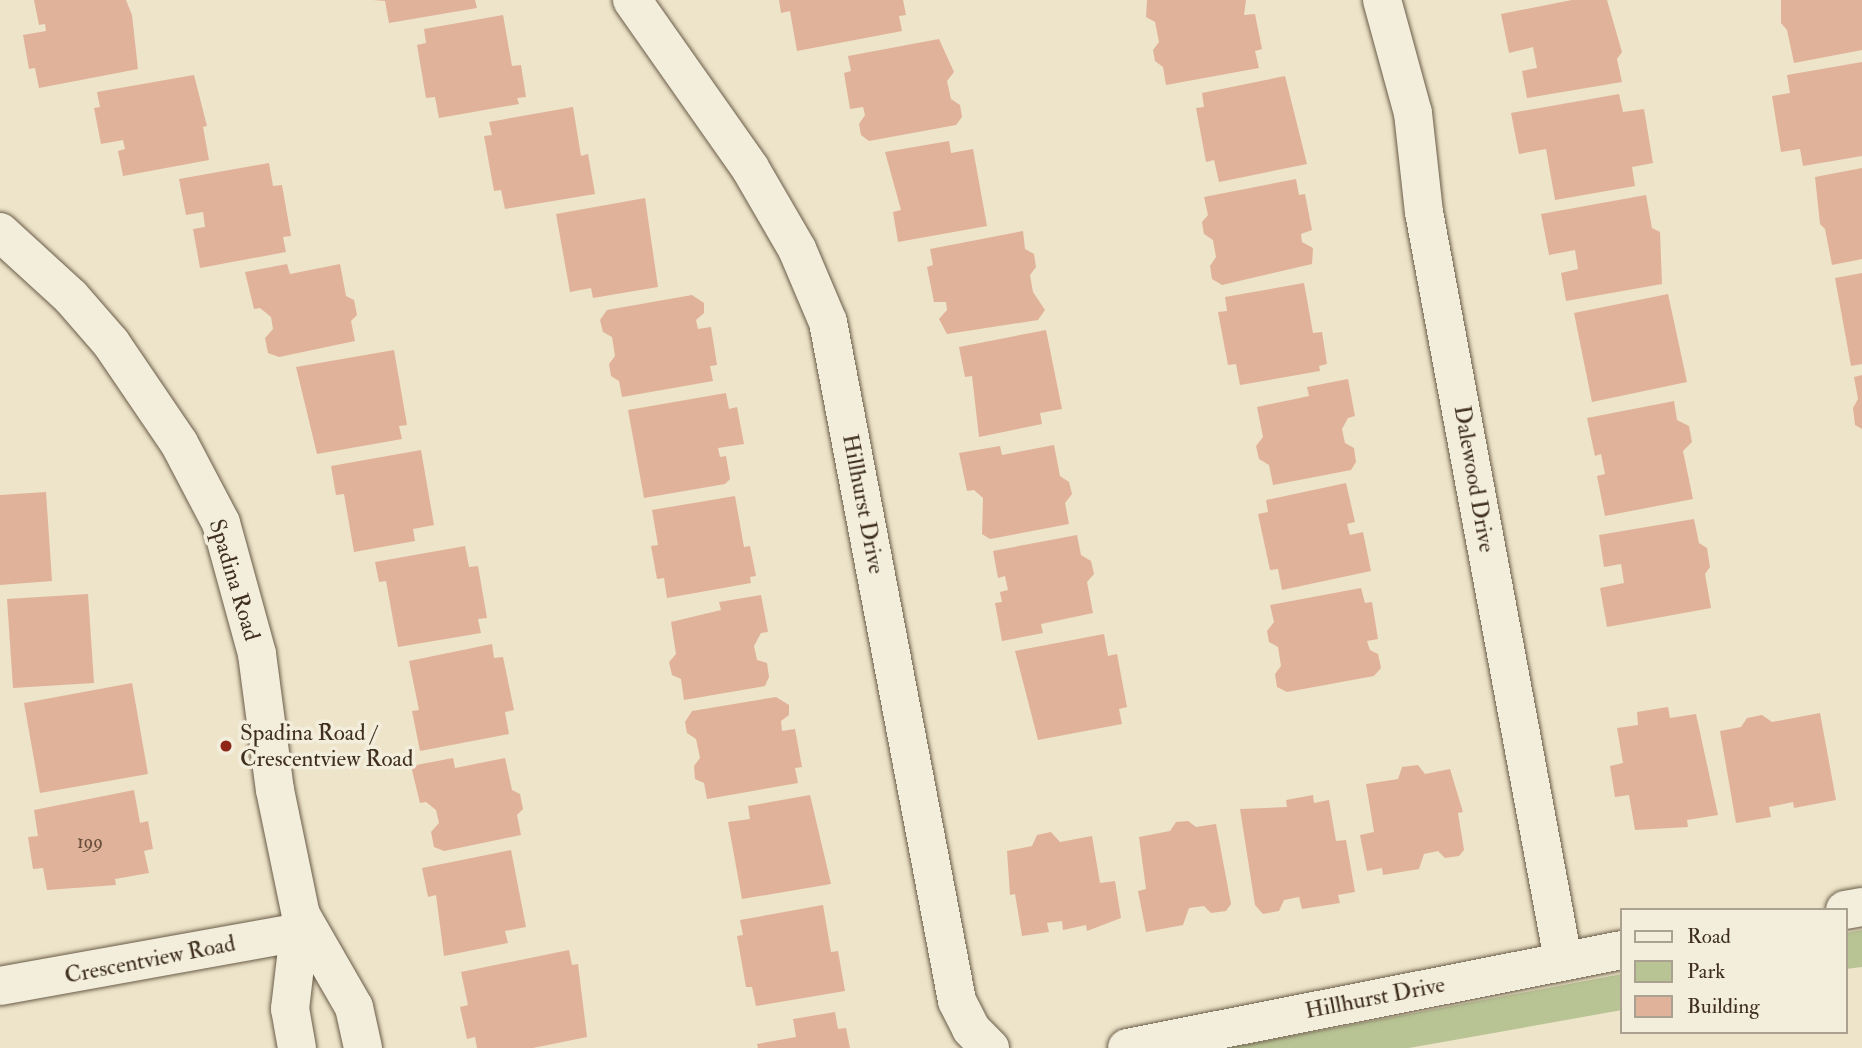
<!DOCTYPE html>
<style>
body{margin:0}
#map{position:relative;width:1862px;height:1048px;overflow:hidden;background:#ede4c9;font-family:"IM FELL Double Pica",serif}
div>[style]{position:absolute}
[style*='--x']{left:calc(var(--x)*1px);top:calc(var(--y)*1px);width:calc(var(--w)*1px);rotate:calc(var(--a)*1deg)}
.green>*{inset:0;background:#b9c495}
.building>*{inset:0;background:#e1b29a}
.roads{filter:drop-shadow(0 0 2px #6a5c48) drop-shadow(0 0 2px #6a5c48)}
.street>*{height:38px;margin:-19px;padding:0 19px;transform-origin:19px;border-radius:19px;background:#f3eddc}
.secondary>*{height:38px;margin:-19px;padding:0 19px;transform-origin:19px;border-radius:19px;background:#f3eddc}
.dots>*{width:19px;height:19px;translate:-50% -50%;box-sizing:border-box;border:4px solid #f3eddc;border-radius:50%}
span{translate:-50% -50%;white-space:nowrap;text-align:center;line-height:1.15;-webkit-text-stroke:7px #f3eddc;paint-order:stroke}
.number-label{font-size:19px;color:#68503c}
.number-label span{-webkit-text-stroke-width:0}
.street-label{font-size:23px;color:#3f2f1d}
.poi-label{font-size:23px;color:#3f2f1d}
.left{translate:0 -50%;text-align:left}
.legend{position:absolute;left:1620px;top:908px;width:228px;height:126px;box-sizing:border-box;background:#f3eddc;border:2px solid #aba190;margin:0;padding:9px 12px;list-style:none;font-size:21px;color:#3f2f1d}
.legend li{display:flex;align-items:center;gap:14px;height:35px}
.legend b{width:35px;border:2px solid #aba190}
</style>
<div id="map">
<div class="green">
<div style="clip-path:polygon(1862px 930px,1862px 967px,1846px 969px,1846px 933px)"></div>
<div style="clip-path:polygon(1622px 974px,1622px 1010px,1409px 1048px,1228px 1048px)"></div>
</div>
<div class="building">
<div style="clip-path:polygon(34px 0,126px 0,132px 15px,138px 69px,39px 88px,35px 68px,29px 69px,23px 35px,46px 31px,45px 24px,39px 25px)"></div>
<div style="clip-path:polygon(373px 0,475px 0,477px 8px,389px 23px,385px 1px)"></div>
<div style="clip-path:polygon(779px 0,903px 0,906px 15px,899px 16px,902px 31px,797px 51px,790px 11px,781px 13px)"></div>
<div style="clip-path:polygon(1147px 0,1246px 0,1244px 15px,1255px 14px,1262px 49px,1255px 51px,1259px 68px,1166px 85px,1163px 67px,1155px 61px,1153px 50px,1159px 42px,1155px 22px,1146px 17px)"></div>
<div style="clip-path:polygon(1572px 0,1607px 0,1622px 52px,1617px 59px,1622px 82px,1527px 98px,1522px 71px,1537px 68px,1533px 47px,1509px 53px,1501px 14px)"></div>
<div style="clip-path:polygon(1781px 0,1862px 0,1862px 50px,1794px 63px,1787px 30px,1781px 23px)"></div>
<div style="clip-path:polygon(503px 15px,512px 66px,521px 65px,526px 97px,517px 98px,519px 104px,439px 118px,435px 97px,426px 98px,417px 45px,426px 43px,424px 29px)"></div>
<div style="clip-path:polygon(939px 39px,954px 72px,947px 81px,951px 99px,960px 105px,962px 117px,956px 125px,869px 141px,861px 135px,859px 124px,865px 115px,863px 107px,850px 109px,844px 73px,851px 71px,848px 56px)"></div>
<div style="clip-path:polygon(1862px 62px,1862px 156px,1803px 166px,1800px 149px,1781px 152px,1772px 96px,1790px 93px,1787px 75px)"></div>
<div style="clip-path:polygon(194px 75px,207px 126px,203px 127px,209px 160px,123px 176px,118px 151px,125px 149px,123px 140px,101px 144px,94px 108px,100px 107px,97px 92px)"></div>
<div style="clip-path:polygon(1285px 76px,1307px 164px,1219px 182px,1214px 160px,1206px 162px,1196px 108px,1204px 107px,1202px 93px)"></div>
<div style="clip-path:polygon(1619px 94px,1623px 112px,1644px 109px,1653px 163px,1632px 167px,1635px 186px,1555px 200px,1546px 149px,1519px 154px,1511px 113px)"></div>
<div style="clip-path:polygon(573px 107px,581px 156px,588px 154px,595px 194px,505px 209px,501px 190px,494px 191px,484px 136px,492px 135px,489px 122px)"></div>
<div style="clip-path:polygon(949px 141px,951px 153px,973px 149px,987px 226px,898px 242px,893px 212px,901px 210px,885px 152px)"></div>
<div style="clip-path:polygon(269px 163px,273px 186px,282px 185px,291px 236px,283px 237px,286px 252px,200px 268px,193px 229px,205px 227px,203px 212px,186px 215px,179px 179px)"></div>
<div style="clip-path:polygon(1862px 168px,1862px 259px,1832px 265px,1825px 229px,1820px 224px,1815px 177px)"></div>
<div style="clip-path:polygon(1296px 179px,1299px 195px,1305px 194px,1312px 230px,1301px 234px,1302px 242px,1313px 248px,1312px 264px,1222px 285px,1212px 279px,1210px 266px,1216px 257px,1213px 240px,1204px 234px,1202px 222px,1208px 215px,1204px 197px)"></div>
<div style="clip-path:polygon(1646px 195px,1652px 228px,1660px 232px,1662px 284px,1566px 301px,1561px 273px,1578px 269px,1575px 250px,1549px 255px,1541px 214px)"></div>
<div style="clip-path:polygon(645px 198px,658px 287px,593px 298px,591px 288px,570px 292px,556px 214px)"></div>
<div style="clip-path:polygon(1023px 231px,1025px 249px,1034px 254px,1036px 267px,1030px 275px,1033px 292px,1045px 310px,1038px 320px,947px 334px,939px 319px,947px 310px,946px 302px,934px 302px,927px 267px,933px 265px,930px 249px)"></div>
<div style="clip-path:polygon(287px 264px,290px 274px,340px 264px,346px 296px,354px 300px,357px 315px,351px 321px,355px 341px,279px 357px,268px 353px,265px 338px,273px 329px,271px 317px,260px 308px,254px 309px,245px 272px)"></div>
<div style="clip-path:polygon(1862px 273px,1862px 364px,1851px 366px,1835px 278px)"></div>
<div style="clip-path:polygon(1304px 283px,1313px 333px,1322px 332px,1327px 364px,1319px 366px,1320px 371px,1240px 385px,1236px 364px,1228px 365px,1218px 312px,1227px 311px,1225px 297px)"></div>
<div style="clip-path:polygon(1668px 294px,1687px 382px,1592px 402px,1574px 313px)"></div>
<div style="clip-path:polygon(692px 295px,704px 303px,704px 313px,696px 320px,698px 329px,711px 327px,717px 365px,710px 366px,713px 381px,622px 397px,619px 381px,611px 376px,609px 364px,615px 356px,612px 337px,603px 332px,600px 320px,607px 310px)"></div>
<div style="clip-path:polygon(1046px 330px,1062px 409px,1040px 413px,1042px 424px,979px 437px,972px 376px,965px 377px,959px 347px)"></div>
<div style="clip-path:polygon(394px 350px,407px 425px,399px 426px,402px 439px,317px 454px,296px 367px)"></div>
<div style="clip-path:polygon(1862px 375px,1862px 429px,1855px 425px,1853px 408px,1858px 399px,1854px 377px)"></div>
<div style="clip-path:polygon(1348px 379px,1355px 416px,1348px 418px,1342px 429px,1345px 443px,1354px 448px,1356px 462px,1351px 470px,1273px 485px,1269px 465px,1259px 459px,1256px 446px,1263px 437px,1257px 407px,1309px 396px,1307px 387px)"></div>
<div style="clip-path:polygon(726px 393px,729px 409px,737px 407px,744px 444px,718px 448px,720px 457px,726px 456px,730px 479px,725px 484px,644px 498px,628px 410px)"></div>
<div style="clip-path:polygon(1674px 401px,1677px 420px,1689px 426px,1692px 442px,1683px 451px,1693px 499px,1605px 516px,1597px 476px,1605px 474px,1601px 454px,1595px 456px,1587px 418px)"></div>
<div style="clip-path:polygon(1054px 445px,1060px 476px,1069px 482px,1072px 494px,1065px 503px,1069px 524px,990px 539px,982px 534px,983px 498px,974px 490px,967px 491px,959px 453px,1000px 446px,1002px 455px)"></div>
<div style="clip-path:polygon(421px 450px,434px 525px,413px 529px,415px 541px,354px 552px,344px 494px,336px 495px,331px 466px)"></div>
<div style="clip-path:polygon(1346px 483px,1355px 522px,1347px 524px,1350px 535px,1363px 532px,1371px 571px,1282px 590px,1278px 569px,1270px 570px,1258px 514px,1268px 512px,1266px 500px)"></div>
<div style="clip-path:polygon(46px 492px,52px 581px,0 585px,0 495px)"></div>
<div style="clip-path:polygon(735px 496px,744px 547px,750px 546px,756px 576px,750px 577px,751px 583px,667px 598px,664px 578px,657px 579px,651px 546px,658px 545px,652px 510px)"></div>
<div style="clip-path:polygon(1694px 519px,1699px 543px,1707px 548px,1710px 567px,1705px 574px,1711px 608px,1607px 627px,1600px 588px,1624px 583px,1621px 564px,1604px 567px,1599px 535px)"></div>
<div style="clip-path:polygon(1077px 535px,1081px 555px,1091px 561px,1094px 574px,1087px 582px,1093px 613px,1041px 624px,1043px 633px,1002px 641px,995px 603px,1002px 602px,1000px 592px,1008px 590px,1005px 576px,998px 578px,993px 551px)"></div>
<div style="clip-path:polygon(465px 546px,469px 567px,478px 566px,487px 618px,478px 619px,481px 633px,398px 647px,386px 581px,379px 582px,375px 562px)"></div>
<div style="clip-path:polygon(1361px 588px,1365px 603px,1372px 602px,1378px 639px,1367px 641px,1370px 650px,1378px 654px,1381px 668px,1374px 676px,1287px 692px,1277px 687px,1275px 674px,1281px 666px,1278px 647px,1269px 642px,1267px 631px,1274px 622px,1270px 605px)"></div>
<div style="clip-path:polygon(88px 594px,94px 683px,13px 688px,7px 599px)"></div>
<div style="clip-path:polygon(761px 595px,768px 632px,761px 633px,754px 646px,757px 660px,767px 663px,769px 677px,765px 686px,684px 700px,681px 679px,672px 675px,669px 662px,676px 654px,671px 622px,721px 610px,719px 602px)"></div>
<div style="clip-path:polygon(1104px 634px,1108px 656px,1117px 654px,1127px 707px,1119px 709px,1122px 724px,1038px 740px,1015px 651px)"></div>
<div style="clip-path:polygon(492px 644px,494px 658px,503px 657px,514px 710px,505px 712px,509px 734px,420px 751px,412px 711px,419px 710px,409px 661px)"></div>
<div style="clip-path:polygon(132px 683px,148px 774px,40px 793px,24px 703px)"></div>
<div style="clip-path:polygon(776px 697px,789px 705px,789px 715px,781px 721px,782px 731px,795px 729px,802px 767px,795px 768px,798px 783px,707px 799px,704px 783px,695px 779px,694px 766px,700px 758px,696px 739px,687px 733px,685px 722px,692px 711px)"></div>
<div style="clip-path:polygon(1668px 707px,1670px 718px,1696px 714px,1718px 815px,1687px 820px,1688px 827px,1635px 830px,1629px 795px,1615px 797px,1610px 766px,1623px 763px,1617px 728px,1638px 725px,1637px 712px)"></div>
<div style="clip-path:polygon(1820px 713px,1836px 800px,1794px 808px,1793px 802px,1769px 807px,1771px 817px,1736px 823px,1720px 731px,1741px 727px,1747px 718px,1762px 715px,1772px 722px)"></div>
<div style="clip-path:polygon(453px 758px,455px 768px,505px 758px,512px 790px,520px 794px,523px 809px,517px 815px,521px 835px,444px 851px,434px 847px,431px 832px,439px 823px,436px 810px,426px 802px,420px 803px,411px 766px)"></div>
<div style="clip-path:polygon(1418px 765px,1425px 774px,1450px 769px,1463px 812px,1458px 813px,1464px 850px,1459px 856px,1445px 858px,1438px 851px,1424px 854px,1419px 869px,1383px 875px,1382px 868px,1367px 871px,1360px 835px,1374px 832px,1366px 784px,1398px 779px,1402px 767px)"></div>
<div style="clip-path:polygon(134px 790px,140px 823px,148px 821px,153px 849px,144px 851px,149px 873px,115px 879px,116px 885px,47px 890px,43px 868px,33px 869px,28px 837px,38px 836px,34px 810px)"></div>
<div style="clip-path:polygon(810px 795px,831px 884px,742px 899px,728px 822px,750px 819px,748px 806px)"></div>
<div style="clip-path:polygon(1313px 795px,1314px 803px,1329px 800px,1336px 841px,1346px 840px,1355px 892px,1338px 895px,1340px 903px,1302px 909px,1299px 897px,1284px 900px,1279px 911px,1263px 914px,1255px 905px,1240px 809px,1287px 807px,1286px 800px)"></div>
<div style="clip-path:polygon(1188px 821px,1196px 827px,1216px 824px,1231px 904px,1226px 911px,1211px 913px,1204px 906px,1189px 908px,1183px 925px,1146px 932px,1138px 891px,1146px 889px,1139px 837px,1170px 831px,1176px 822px)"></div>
<div style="clip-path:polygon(1051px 832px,1060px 842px,1092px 836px,1100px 883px,1115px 881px,1121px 918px,1087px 931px,1086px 925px,1063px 930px,1062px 921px,1047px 923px,1049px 932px,1022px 936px,1015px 894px,1010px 895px,1007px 851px,1032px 846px,1037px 835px)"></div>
<div style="clip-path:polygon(511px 850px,526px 927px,505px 931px,508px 943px,444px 956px,436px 895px,428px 897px,422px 868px)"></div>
<div style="clip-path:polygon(823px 905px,831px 952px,838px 951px,845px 991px,756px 1006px,752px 987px,746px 987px,737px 936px,743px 935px,740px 920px)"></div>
<div style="clip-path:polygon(569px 950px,572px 965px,578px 964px,587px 1037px,533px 1048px,477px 1048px,475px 1037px,467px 1039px,460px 1007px,468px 1005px,461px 972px)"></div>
<div style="clip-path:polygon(835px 1012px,838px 1029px,846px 1028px,850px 1048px,758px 1048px,757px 1044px,796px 1037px,793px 1019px)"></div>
</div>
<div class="roads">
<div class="street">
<div style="--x:632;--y:0;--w:205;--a:54.9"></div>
<div style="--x:750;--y:168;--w:94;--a:59.9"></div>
<div style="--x:797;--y:249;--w:79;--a:67"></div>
<div style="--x:828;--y:322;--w:691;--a:79.24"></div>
<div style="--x:957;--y:1001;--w:31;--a:63"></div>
<div style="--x:971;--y:1029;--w:27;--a:45"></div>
<div style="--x:1382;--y:0;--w:117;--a:74.7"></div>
<div style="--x:1413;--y:113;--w:100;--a:83.7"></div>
<div style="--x:1424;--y:212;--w:761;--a:79.47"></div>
<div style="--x:1845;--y:910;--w:17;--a:-10"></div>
<div style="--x:0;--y:986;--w:305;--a:-10.2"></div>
<div style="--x:1127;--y:1048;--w:505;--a:-11.2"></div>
</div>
<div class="secondary">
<div style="--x:0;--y:232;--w:96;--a:42.5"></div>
<div style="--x:71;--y:297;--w:61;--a:49"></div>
<div style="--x:111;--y:343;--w:121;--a:55.8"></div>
<div style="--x:179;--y:443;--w:90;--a:62.3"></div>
<div style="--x:221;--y:523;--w:136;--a:74.6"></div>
<div style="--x:257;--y:654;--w:137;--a:82.5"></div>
<div style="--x:275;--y:790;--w:128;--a:78.3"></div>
<div style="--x:301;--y:915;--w:106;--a:60.1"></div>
<div style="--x:354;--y:1007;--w:42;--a:77.6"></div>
<div style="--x:297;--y:1048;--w:40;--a:-100"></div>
<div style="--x:290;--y:1009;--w:95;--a:-83.3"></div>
</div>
</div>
<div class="dots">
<div style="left:226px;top:746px;background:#8f2418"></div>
</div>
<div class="number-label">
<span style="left:90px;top:843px">199</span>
</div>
<div class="street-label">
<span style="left:1474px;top:479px;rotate:80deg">Dalewood Drive</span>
<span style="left:863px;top:504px;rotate:79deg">Hillhurst Drive</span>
<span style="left:234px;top:580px;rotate:73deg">Spadina Road</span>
<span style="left:150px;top:960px;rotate:-11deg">Crescentview Road</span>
<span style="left:1375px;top:998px;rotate:-11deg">Hillhurst Drive</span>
</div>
<div class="poi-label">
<span class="left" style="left:240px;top:746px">Spadina Road /<br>Crescentview Road</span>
</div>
<ul class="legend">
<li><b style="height:9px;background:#f3eddc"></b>Road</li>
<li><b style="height:19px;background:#b9c495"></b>Park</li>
<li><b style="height:19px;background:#e1b29a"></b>Building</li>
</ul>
</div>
